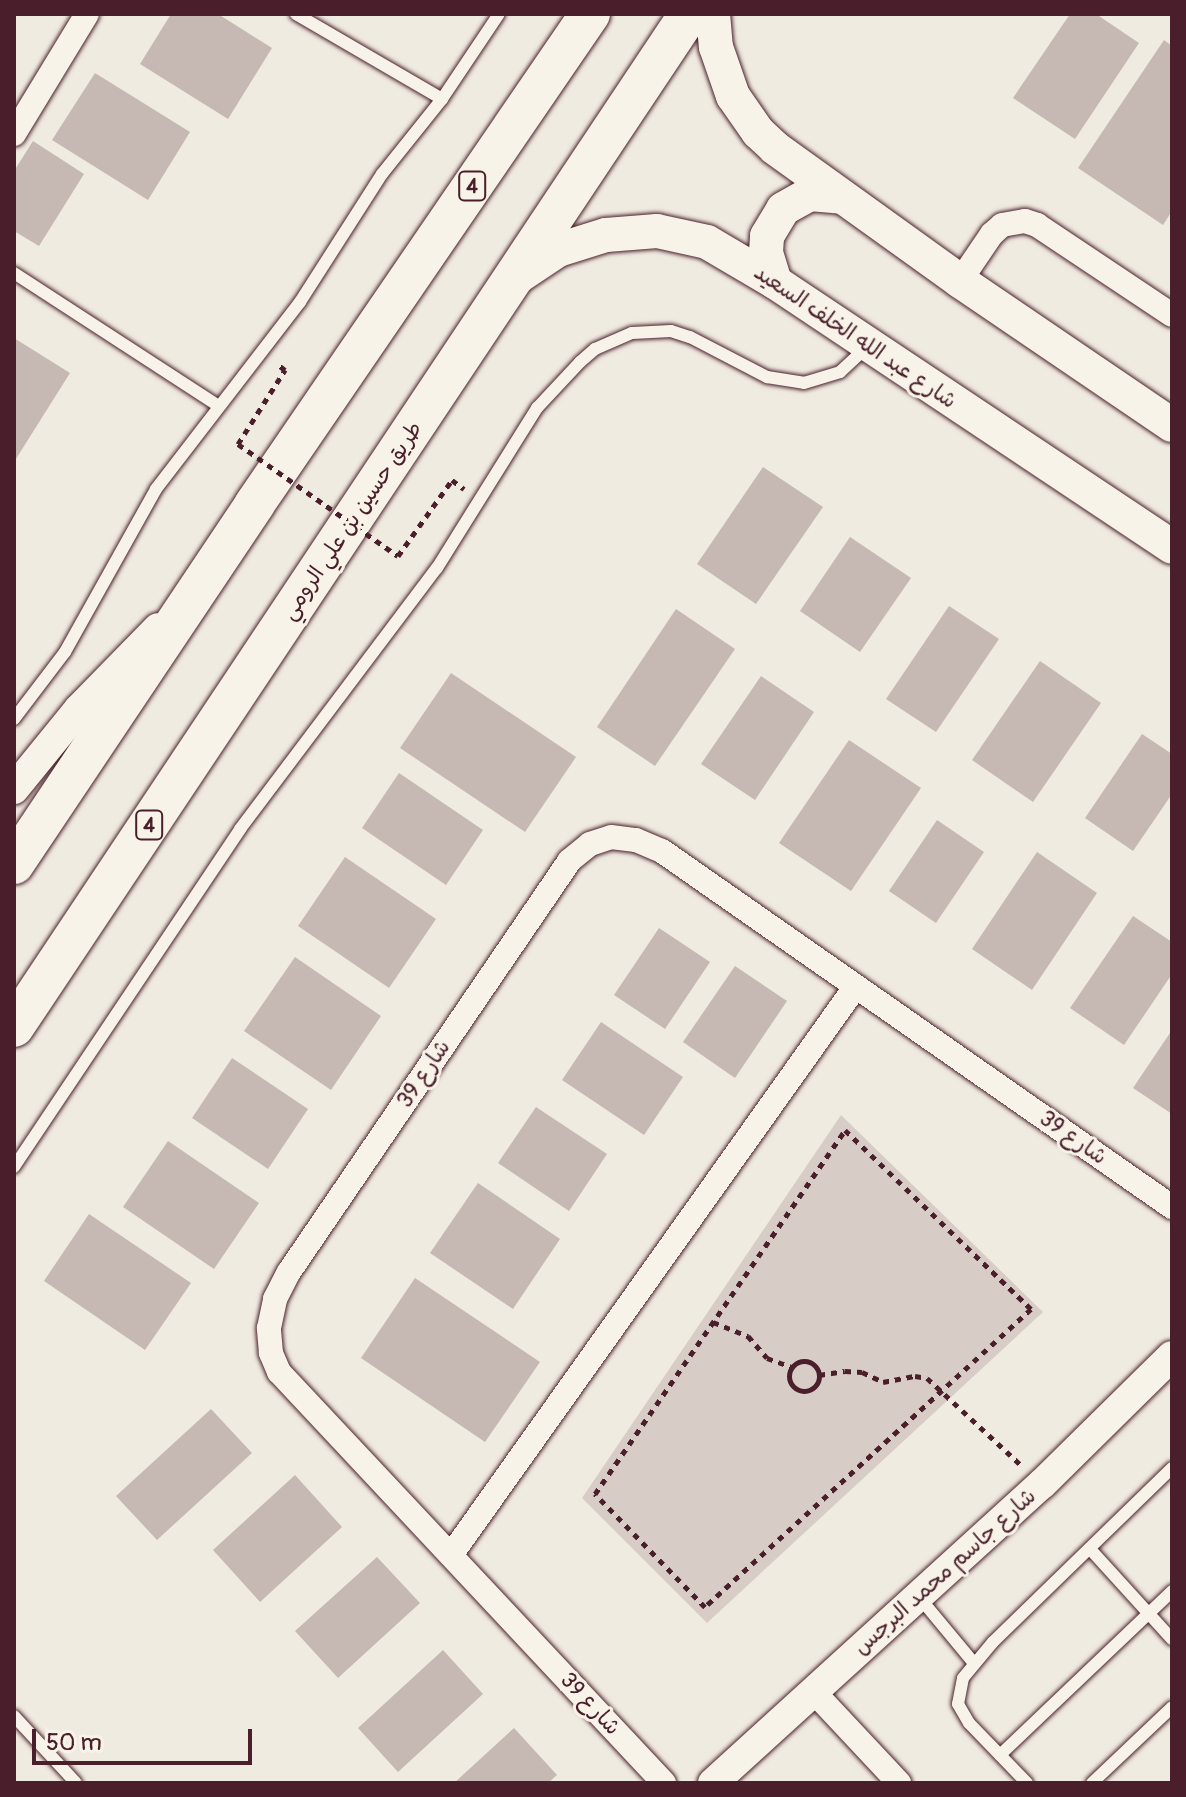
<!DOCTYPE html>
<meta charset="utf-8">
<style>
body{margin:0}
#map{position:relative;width:1186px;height:1797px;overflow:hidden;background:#f0ebe0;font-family:Pangolin,"Playpen Sans Arabic",sans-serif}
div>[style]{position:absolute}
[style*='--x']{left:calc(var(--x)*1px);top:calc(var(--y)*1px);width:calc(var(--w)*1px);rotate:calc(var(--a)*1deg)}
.green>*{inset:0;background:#d8cdc6}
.building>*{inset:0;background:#c6b8b3}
.path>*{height:5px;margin-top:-2.5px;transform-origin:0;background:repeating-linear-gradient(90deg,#4a1f2b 0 6px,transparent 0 12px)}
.path>.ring{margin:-2.5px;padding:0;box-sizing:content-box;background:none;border:5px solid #4a1f2b;border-radius:50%}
.roads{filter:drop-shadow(0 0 2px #4a1f2b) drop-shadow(0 0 2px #4a1f2b)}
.service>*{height:12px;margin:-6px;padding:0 6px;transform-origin:6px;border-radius:6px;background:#f7f3e8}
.minor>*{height:24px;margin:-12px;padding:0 12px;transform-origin:12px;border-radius:12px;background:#f7f3e8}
.tertiary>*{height:30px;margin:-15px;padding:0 15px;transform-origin:15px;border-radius:15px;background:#f7f3e8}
.secondary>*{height:34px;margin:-17px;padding:0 17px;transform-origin:17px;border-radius:17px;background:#f7f3e8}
.trunk>*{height:40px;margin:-20px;padding:0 20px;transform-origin:20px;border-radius:20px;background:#f7f3e8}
.path-bridge>*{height:5px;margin-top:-2.5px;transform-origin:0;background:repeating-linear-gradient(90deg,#4a1f2b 0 6px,transparent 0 12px)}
span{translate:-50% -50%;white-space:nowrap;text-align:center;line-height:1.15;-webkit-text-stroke:6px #f7f3e8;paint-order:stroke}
.shield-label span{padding:2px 6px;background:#f7f3e8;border:2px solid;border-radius:6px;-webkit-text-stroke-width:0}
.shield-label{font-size:20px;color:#4a1f2b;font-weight:700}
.street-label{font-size:22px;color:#4a1f2b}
.frame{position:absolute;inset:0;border:16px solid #4a1f2b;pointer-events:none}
.scale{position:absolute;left:32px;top:1729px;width:220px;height:36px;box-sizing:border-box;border:4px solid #4a1f2b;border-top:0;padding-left:10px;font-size:24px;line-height:28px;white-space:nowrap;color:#4a1f2b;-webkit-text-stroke:6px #f7f3e8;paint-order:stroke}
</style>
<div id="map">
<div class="green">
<div style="clip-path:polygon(841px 1115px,1043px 1312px,707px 1623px,582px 1498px)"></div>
</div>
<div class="building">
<div style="clip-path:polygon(171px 14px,218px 14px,272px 48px,228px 119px,140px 64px)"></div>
<div style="clip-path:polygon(1070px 14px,1096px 14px,1139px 43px,1075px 139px,1013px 98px)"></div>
<div style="clip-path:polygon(1164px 40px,1172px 46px,1172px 211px,1163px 225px,1078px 168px)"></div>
<div style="clip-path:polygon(95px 73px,190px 132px,148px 200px,52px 140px)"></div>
<div style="clip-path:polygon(33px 141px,84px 174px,39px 246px,14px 231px,14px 171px)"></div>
<div style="clip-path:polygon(14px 338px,70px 373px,14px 462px)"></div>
<div style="clip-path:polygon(763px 467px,823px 507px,756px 604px,697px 564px)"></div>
<div style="clip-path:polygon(850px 537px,911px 578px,860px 652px,800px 611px)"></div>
<div style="clip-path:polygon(949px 606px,999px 639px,936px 732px,886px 699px)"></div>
<div style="clip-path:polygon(676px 609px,735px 649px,655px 766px,597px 727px)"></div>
<div style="clip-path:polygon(1040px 661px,1101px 703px,1033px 802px,972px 760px)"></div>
<div style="clip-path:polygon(451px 673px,576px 757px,525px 832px,400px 748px)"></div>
<div style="clip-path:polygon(761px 676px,814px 712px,755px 800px,701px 764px)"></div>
<div style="clip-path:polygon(1142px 734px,1172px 754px,1172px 794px,1133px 851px,1085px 818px)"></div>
<div style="clip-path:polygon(849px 740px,921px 788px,851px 891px,779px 843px)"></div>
<div style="clip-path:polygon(399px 773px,483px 830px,446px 885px,362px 828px)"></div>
<div style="clip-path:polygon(937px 820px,984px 852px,936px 923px,889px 891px)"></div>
<div style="clip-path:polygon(1037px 852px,1097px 893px,1032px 990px,972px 949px)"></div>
<div style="clip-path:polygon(345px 857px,436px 919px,389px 988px,298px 926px)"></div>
<div style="clip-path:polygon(1133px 916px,1172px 942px,1172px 974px,1124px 1045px,1070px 1008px)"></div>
<div style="clip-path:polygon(659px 928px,710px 962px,665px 1029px,614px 995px)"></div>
<div style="clip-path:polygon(295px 957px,381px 1016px,331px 1090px,244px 1031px)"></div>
<div style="clip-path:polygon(735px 966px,787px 1001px,735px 1078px,683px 1042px)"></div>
<div style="clip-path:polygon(601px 1022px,683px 1077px,644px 1135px,562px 1080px)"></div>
<div style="clip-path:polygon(1172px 1030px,1172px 1114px,1133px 1088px)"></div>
<div style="clip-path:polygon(232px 1058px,308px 1109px,268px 1169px,192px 1118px)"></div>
<div style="clip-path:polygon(536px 1107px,607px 1154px,569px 1211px,498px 1163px)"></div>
<div style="clip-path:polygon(168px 1141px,259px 1203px,214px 1269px,123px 1207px)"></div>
<div style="clip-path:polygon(478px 1183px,560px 1239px,513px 1309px,430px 1253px)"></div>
<div style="clip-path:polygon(89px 1214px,191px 1283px,145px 1350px,44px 1281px)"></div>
<div style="clip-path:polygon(415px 1278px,540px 1362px,485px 1442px,361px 1358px)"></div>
<div style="clip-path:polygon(211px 1409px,252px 1453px,157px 1540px,116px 1496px)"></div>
<div style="clip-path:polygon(295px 1475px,342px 1527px,260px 1602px,213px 1550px)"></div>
<div style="clip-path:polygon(377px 1557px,420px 1603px,338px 1678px,295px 1631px)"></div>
<div style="clip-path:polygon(443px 1650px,483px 1694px,398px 1772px,358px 1728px)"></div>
<div style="clip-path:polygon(514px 1728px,557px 1775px,548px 1783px,454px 1783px)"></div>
</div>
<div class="path">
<div style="--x:238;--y:444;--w:88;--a:-57.6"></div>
<div style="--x:285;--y:370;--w:11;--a:-142"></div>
<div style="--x:398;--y:556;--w:93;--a:-54.6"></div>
<div style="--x:452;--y:480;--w:15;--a:37"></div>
<div style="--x:845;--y:1130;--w:258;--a:43.9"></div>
<div style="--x:1031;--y:1309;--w:442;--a:137.6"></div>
<div style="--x:705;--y:1607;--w:158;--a:-134.2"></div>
<div style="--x:595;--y:1494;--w:442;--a:-55.5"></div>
<div style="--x:713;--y:1322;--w:38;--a:22"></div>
<div style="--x:748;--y:1336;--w:29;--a:49"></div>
<div style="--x:767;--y:1358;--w:27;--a:20"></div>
<div class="ring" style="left:789px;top:1361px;width:25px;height:25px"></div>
<div style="--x:819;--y:1375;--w:26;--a:-9"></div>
<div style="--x:845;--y:1371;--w:17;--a:3"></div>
<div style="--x:862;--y:1372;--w:23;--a:25"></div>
<div style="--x:883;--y:1382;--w:33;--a:-11"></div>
<div style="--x:915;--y:1376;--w:12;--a:9"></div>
<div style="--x:927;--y:1378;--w:128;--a:42.8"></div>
</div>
<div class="roads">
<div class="service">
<div style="--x:296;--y:14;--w:169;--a:30.2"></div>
<div style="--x:14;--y:273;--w:244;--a:33"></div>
<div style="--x:14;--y:719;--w:84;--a:-52.7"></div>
<div style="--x:65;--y:652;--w:187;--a:-60.8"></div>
<div style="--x:156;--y:489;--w:236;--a:-52.4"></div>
<div style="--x:300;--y:302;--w:152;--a:-57.4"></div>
<div style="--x:382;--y:174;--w:96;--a:-51.3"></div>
<div style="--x:442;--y:99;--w:102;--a:-56.2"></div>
<div style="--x:14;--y:1167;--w:407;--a:-56.2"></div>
<div style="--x:240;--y:829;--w:327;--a:-53"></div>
<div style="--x:437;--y:568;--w:189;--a:-58"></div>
<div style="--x:537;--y:408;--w:63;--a:-46.9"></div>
<div style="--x:580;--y:362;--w:20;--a:-41"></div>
<div style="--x:595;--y:349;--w:40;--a:-23.4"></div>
<div style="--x:632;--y:333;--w:39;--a:-3"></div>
<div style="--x:671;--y:331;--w:20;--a:18"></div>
<div style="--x:690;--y:337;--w:87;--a:27.5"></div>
<div style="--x:767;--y:377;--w:37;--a:9"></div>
<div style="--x:804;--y:383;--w:38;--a:-17"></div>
<div style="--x:840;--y:372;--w:38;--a:-43"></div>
<div style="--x:1090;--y:1549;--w:122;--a:47.7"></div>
<div style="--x:919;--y:1597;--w:85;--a:50.3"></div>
<div style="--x:14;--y:1716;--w:91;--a:47.2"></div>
<div style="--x:1000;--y:1755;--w:238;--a:-43.6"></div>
<div style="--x:1027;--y:1783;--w:83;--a:-134"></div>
<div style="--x:969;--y:1723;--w:22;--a:-120"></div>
<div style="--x:958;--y:1704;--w:26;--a:-79"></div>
<div style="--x:963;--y:1678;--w:47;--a:-50.2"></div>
<div style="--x:993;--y:1642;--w:250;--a:-44.2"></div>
<div style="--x:1092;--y:1783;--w:110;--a:-43.5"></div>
</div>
<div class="minor">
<div style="--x:14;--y:134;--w:140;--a:-58.7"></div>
<div style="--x:960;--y:281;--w:57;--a:-55.8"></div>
<div style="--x:992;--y:234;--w:13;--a:-42"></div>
<div style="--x:1002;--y:225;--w:23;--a:-10"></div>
<div style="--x:1025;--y:221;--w:13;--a:18"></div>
<div style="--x:1037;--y:225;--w:162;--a:33.7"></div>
<div style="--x:451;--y:1555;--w:698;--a:-54.56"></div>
<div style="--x:813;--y:1691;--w:126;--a:46.9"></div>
<div style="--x:664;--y:1783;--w:563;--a:-133.13"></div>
<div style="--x:279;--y:1372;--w:21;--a:-113"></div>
<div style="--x:271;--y:1353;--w:25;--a:-95"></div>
<div style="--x:269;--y:1328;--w:30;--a:-78"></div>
<div style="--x:275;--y:1299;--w:30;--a:-63"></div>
<div style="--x:289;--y:1272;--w:497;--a:-55.7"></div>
<div style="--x:569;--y:861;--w:27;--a:-39"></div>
<div style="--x:590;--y:844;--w:22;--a:-18"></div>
<div style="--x:611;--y:837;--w:25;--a:7"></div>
<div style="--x:636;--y:840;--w:28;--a:23"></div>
<div style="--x:662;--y:851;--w:622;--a:34.92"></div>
</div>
<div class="tertiary">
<div style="--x:14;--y:789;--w:103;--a:-50.9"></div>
<div style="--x:79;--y:709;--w:113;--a:-45.7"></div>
<div style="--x:713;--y:1783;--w:445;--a:-42.3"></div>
<div style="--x:1042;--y:1484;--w:182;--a:-44.6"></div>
</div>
<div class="secondary">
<div style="--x:713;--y:14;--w:33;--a:85"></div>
<div style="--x:716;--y:47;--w:52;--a:70.9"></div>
<div style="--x:733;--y:96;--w:44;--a:55.2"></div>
<div style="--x:758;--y:132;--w:23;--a:43"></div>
<div style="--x:775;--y:148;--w:228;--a:35.7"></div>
<div style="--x:960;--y:281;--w:256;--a:34.2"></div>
<div style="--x:516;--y:278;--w:50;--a:-33.7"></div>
<div style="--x:558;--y:250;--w:50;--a:-17.4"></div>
<div style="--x:606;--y:235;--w:51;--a:-4.5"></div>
<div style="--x:657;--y:231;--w:51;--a:12.4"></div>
<div style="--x:707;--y:242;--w:79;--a:30.5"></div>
<div style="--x:775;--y:282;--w:477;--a:33.7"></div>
<div style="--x:775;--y:282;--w:31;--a:-107"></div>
<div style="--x:766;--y:252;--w:16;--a:-86"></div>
<div style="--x:767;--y:236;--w:31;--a:-59"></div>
<div style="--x:783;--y:209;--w:31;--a:-29"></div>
<div style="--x:810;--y:194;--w:32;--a:5"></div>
</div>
<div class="trunk">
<div style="--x:14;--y:864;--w:432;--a:-56.2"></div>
<div style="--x:254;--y:505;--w:595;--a:-55.62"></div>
<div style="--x:14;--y:1027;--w:1217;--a:-56.32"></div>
</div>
</div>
<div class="path-bridge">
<div style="--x:238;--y:444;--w:195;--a:35"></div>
</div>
<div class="shield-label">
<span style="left:472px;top:186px">4</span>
<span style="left:149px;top:825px">4</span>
</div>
<div class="street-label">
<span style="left:855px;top:337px;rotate:34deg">شارع عبد الله الخلف السعيد</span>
<span style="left:352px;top:521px;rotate:-56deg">طريق حسين بن علي الرومي</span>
<span style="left:424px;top:1074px;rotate:-56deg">شارع 39</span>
<span style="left:1073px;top:1138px;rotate:35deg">شارع 39</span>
<span style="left:945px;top:1572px;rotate:-42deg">شارع جاسم محمد البرجس</span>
<span style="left:590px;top:1704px;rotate:47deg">شارع 39</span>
</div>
<div class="frame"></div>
<div class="scale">50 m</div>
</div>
